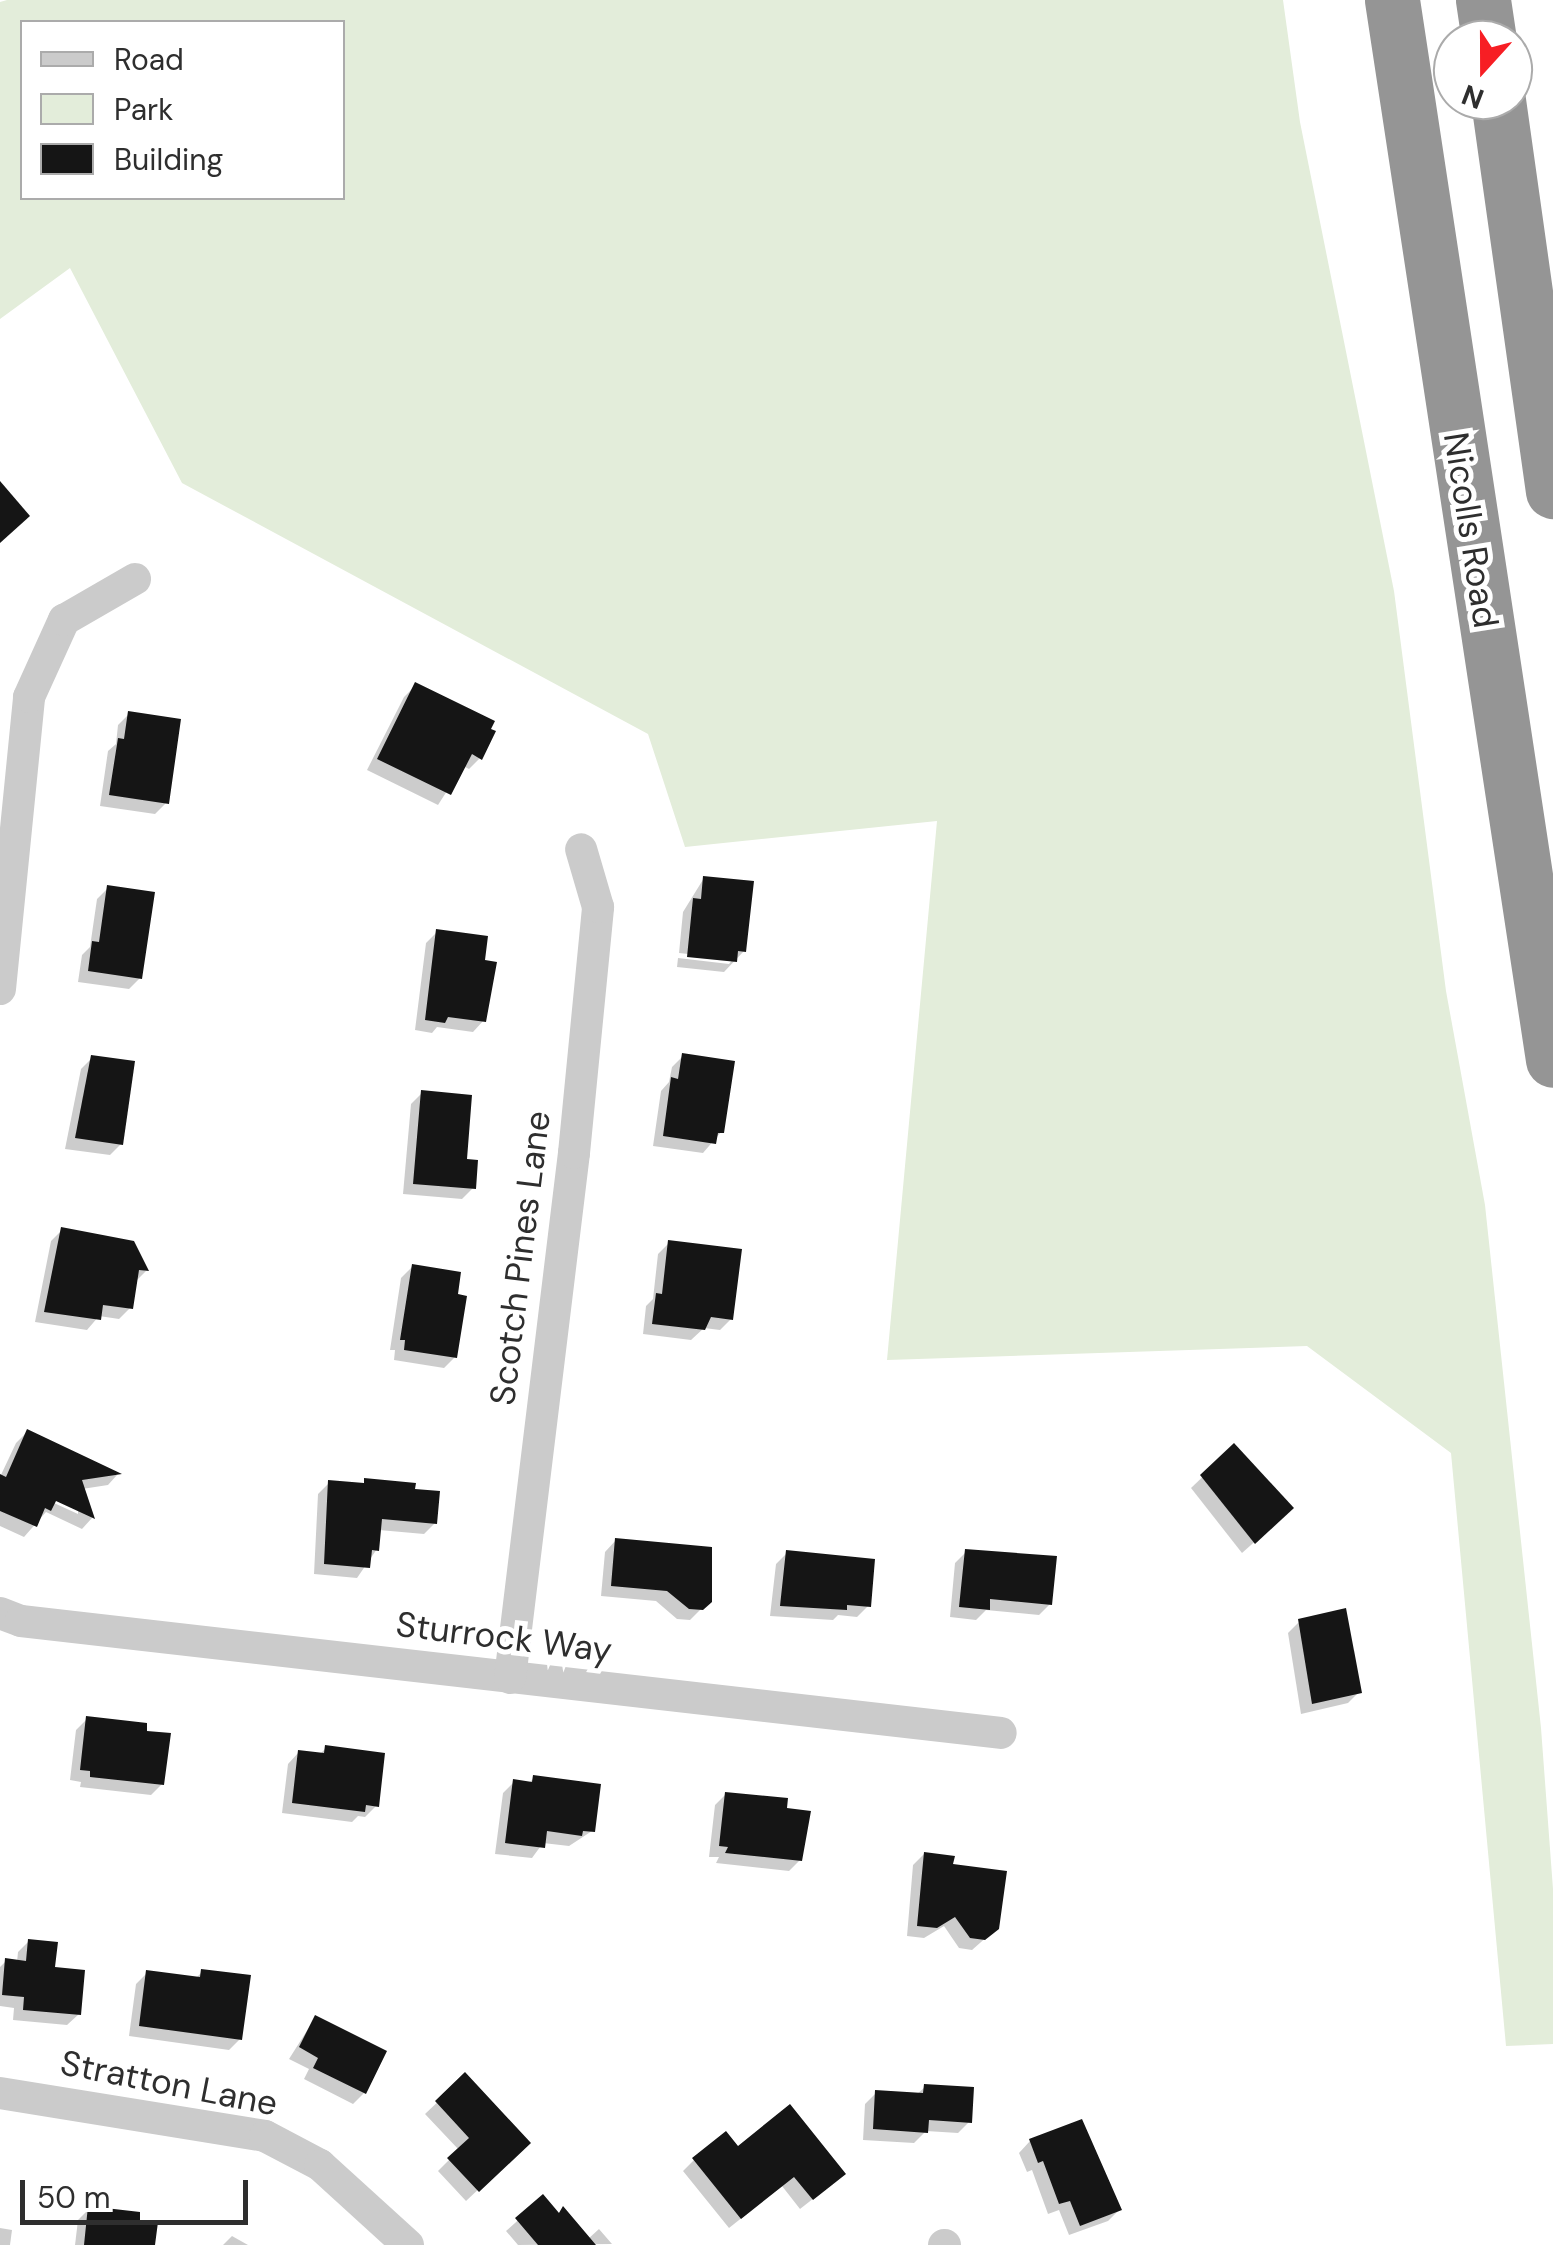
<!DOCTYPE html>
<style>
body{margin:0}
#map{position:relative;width:1553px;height:2245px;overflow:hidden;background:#fff;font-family:"DM Sans",sans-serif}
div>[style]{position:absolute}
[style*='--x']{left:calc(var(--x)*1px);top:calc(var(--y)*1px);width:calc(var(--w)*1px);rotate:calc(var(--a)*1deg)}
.green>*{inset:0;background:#e3edda}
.shadow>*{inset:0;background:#0003}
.building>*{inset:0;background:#151515}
.street>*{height:32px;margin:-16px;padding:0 16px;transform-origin:16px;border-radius:16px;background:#cbcbcb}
.highway>*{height:55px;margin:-27.5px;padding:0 27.5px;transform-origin:27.5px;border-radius:27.5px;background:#959595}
span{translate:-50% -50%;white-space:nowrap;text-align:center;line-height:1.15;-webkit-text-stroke:10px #fff;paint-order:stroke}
.street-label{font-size:35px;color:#2e2e2e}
.legend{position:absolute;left:20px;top:20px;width:325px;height:180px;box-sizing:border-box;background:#fff;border:2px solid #ababab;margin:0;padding:12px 18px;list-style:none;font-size:30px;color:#2e2e2e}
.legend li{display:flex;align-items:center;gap:20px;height:50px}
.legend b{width:50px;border:2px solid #ababab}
.north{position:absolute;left:1433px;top:20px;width:100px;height:100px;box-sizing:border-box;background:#fff;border:2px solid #ababab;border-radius:50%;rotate:201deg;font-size:28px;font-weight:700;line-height:40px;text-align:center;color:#2e2e2e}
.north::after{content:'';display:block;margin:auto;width:35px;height:45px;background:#f71e24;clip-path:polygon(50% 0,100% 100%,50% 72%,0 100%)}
.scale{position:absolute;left:20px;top:2180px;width:228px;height:45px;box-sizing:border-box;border:5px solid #2e2e2e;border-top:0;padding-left:12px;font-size:30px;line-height:35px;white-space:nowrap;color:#2e2e2e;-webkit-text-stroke:8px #fff;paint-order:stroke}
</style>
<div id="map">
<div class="green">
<div style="clip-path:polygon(evenodd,7px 0,1283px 0,1300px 122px,1394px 591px,1446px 991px,1485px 1205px,1541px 1728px,1553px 1889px,1553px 2044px,1506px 2046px,1451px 1453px,1307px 1346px,887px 1360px,937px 821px,685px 847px,648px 734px,182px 483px,70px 268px,0 319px,0 2px,7px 0,22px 22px,342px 22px,342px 198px,22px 198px,22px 22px)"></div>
</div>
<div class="shadow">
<div style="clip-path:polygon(415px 686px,480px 758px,469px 769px,463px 766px,438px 805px,367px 770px,404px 697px)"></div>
<div style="clip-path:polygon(129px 714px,166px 803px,155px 814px,100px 806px,108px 751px,116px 744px,118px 725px)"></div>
<div style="clip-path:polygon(704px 878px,744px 951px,724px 972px,677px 967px,678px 958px,729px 964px,733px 959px,679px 953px,683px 912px)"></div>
<div style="clip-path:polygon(108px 888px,140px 978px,129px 989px,78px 982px,82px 955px,90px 947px,97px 899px)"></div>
<div style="clip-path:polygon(437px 932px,484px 1020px,473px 1032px,437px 1027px,432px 1033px,415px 1030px,426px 943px)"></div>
<div style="clip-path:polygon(683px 1056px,721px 1132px,703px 1153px,653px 1146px,661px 1091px,669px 1082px,672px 1067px)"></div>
<div style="clip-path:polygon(92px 1058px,121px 1144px,110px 1155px,65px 1149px,81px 1069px)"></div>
<div style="clip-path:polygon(422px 1093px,464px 1161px,473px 1188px,462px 1199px,403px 1194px,411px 1104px)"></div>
<div style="clip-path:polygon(62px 1230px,146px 1271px,136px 1281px,130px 1308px,119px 1319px,99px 1316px,87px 1330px,35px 1322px,51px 1241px)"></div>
<div style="clip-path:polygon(669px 1243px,731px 1319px,720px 1330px,704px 1328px,691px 1340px,643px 1334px,646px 1306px,653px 1299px,658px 1254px)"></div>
<div style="clip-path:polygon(412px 1267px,455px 1296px,455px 1357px,444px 1368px,394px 1360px,395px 1350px,390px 1350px,401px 1278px)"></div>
<div style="clip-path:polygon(evenodd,27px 1432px,117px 1475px,108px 1485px,82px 1489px,92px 1518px,82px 1529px,46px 1512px,24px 1537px,0 1526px,0 1477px,16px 1443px,27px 1432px,45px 1494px,78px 1508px,78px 1514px,43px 1498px,45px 1494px)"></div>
<div style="clip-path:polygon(1234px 1447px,1280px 1519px,1242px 1553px,1191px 1488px)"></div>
<div style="clip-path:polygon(329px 1483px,412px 1491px,435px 1523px,424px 1534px,379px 1530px,377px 1549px,357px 1578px,314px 1574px,318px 1494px)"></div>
<div style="clip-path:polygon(616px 1540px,709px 1601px,690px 1620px,677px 1619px,656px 1601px,601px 1596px,605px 1552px)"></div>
<div style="clip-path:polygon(966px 1552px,1050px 1604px,1039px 1615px,986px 1610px,976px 1620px,950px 1617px,955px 1563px)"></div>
<div style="clip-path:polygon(787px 1553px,868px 1606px,857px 1617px,838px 1615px,833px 1620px,770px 1616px,776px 1564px)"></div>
<div style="clip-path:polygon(1299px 1622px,1359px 1692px,1348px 1703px,1301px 1714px,1288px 1633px)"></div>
<div style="clip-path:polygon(87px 1719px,144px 1733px,162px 1784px,151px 1795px,80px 1787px,81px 1782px,70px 1780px,76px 1730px)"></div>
<div style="clip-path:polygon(326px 1748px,376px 1806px,365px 1817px,358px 1816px,352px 1822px,282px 1813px,288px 1764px,299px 1752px,319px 1755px)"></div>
<div style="clip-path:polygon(534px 1778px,592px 1831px,569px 1846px,543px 1843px,532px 1858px,495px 1854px,503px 1793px,514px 1782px,528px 1784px)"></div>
<div style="clip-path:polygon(726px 1794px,784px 1811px,800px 1860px,789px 1871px,716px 1863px,719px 1857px,709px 1857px,715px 1805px)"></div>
<div style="clip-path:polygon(924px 1854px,951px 1866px,997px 1928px,972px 1950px,959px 1948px,944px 1926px,924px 1938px,907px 1936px,913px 1865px)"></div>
<div style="clip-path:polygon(29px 1941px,53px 1969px,79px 2014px,67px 2025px,13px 2020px,14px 2008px,0 2006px,0 1967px,6px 1961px,17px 1962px,18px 1952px)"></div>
<div style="clip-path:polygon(202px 1972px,240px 2039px,229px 2050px,129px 2036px,136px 1984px,147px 1973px,195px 1979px)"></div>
<div style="clip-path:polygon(315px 2018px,364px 2093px,353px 2104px,304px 2079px,309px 2069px,289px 2059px)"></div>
<div style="clip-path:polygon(465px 2076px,528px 2143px,466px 2201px,438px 2171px,459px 2150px,425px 2114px)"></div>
<div style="clip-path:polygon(925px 2087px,969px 2122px,958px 2133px,926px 2131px,914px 2143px,863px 2140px,865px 2104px,876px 2093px,916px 2095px)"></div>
<div style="clip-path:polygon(1030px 2141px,1119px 2210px,1108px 2221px,1069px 2235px,1059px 2210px,1048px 2214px,1032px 2170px,1027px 2172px,1019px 2153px)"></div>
<div style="clip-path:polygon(738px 2150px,832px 2184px,800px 2209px,782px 2186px,729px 2228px,683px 2171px,694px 2160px)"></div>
<div style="clip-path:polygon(543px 2198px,557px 2215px,562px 2209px,588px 2239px,599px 2229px,612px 2244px,518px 2245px,506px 2231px)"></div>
<div style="clip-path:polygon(89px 2209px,137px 2222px,153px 2245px,75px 2245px,78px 2220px)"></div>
<div style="clip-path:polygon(0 2228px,12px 2230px,10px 2245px,0 2245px)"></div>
<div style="clip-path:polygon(232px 2236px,248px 2245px,223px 2245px)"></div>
</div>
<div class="building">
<div style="clip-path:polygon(0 481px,30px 516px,0 543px)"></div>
<div style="clip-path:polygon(415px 682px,495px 721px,491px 729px,496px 731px,482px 760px,472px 754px,451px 795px,377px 759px)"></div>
<div style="clip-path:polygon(128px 711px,181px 719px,169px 804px,109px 795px,118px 738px,124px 739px)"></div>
<div style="clip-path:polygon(703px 876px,754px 881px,746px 952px,738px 951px,737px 962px,687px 957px,693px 898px,701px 899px)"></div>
<div style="clip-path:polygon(107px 885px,155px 892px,142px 979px,88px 971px,92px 941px,99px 942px)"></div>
<div style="clip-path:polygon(436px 929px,488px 936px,485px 960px,497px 962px,486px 1022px,448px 1017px,445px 1023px,425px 1020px)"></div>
<div style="clip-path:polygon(682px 1053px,735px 1061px,724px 1133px,718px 1133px,716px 1144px,663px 1136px,671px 1077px,678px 1079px)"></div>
<div style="clip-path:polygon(91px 1055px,135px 1061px,123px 1145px,75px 1138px)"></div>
<div style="clip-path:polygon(421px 1090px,472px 1095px,467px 1159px,478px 1160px,476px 1189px,413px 1184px)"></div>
<div style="clip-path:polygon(61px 1227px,134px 1241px,149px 1271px,139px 1270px,133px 1309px,103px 1305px,101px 1320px,44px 1312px)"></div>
<div style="clip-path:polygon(668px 1240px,742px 1249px,733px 1320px,711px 1317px,705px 1330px,652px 1324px,656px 1293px,662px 1294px)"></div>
<div style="clip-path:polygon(412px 1264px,461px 1272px,458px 1294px,467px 1296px,457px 1358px,404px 1350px,405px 1340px,400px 1340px)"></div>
<div style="clip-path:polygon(27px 1429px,122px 1474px,82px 1480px,95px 1519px,56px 1501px,51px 1511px,45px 1508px,37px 1527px,0 1511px,0 1474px,6px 1477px)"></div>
<div style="clip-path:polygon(1234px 1443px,1294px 1508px,1255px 1544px,1200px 1475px)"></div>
<div style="clip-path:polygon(364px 1478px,416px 1483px,415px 1489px,440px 1491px,437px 1524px,382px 1519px,379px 1551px,372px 1550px,370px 1568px,324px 1564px,328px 1480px,364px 1483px)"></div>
<div style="clip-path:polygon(615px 1538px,712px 1547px,712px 1602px,703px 1610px,689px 1609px,667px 1591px,611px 1586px)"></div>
<div style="clip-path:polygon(965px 1549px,1057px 1556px,1052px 1605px,990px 1599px,990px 1610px,959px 1607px)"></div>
<div style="clip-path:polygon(786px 1550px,875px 1559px,871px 1607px,847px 1605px,847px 1610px,780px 1606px)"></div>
<div style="clip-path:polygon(1346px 1608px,1362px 1693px,1312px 1704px,1298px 1619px)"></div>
<div style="clip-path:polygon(86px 1716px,147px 1723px,147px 1731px,171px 1733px,164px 1785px,90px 1777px,90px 1771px,80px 1770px)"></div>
<div style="clip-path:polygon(325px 1745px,385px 1753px,379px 1807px,366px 1805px,365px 1812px,292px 1803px,298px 1750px,324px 1753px)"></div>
<div style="clip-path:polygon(533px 1775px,601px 1784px,595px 1832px,583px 1831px,582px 1836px,547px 1831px,545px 1848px,505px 1843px,513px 1779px,532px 1782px)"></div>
<div style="clip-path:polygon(725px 1792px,788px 1798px,787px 1808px,811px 1811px,802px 1861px,725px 1853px,728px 1847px,719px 1846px)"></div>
<div style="clip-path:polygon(924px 1852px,955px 1856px,953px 1864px,1007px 1871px,999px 1929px,985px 1940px,970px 1938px,955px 1917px,937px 1928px,917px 1926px)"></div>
<div style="clip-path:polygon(28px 1939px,58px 1942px,55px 1967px,85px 1970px,81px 2015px,23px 2010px,24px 1997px,2px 1995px,5px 1958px,26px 1961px)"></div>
<div style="clip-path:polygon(201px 1969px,251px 1975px,242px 2040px,139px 2026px,146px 1970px,200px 1977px)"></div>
<div style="clip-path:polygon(315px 2015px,387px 2051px,366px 2094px,313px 2068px,318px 2058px,299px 2047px)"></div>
<div style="clip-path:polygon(465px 2072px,531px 2143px,479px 2192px,447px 2158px,469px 2138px,435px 2101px)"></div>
<div style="clip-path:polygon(924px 2084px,974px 2087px,972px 2123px,929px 2120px,928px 2133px,873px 2129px,875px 2090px,923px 2093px)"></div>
<div style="clip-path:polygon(790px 2104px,846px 2174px,813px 2200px,794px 2177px,741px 2219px,692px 2158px,726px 2131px,738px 2146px)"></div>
<div style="clip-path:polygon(1082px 2119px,1122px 2210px,1080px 2226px,1070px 2201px,1059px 2204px,1043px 2161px,1038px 2163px,1029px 2139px)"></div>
<div style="clip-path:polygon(543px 2194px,559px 2213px,563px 2206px,596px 2245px,538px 2245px,515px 2218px)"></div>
<div style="clip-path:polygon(88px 2206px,140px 2212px,140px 2220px,158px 2222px,155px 2245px,84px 2245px)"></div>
</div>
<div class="street">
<div style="--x:0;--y:989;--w:293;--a:-84.3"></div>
<div style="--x:29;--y:697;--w:85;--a:-65.6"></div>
<div style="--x:64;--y:620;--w:82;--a:-30"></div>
<div style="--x:0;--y:1613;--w:22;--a:21"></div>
<div style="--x:21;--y:1621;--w:986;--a:6.52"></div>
<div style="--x:510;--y:1678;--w:529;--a:-83.05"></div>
<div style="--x:574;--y:1153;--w:247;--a:-84.4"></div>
<div style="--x:598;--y:907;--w:60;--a:-106.3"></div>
<div style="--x:0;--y:2093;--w:268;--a:9.2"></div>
<div style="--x:265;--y:2136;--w:62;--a:27.8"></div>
<div style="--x:320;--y:2165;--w:119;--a:42.3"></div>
<div style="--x:944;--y:2245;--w:1;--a:0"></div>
</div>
<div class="highway">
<div style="--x:1392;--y:0;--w:1072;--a:81.36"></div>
<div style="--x:1483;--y:0;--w:40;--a:81.5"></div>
<div style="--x:1498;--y:100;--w:395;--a:82"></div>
</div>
<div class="street-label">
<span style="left:1471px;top:530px;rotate:81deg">Nicolls Road</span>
<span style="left:520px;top:1258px;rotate:-83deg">Scotch Pines Lane</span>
<span style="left:504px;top:1637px;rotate:7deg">Sturrock Way</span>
<span style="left:169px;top:2083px;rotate:11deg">Stratton Lane</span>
</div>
<ul class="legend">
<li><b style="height:12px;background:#cbcbcb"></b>Road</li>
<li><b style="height:28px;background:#e3edda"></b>Park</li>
<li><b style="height:28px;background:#151515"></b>Building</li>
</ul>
<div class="north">N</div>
<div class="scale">50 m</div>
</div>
